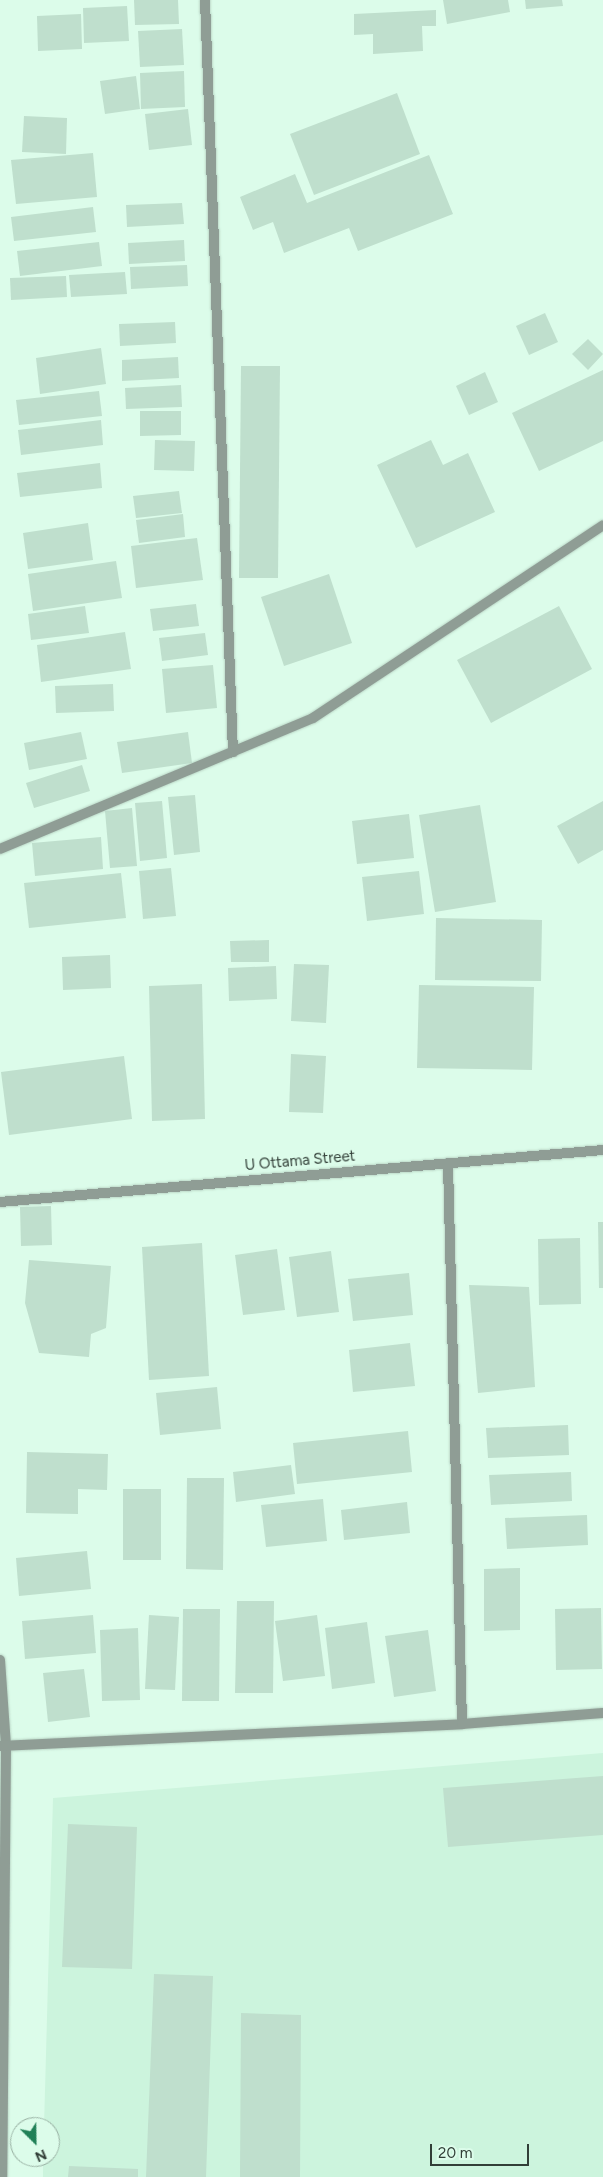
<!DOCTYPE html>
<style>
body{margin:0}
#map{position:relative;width:603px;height:2177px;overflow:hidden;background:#dcfcea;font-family:Figtree,sans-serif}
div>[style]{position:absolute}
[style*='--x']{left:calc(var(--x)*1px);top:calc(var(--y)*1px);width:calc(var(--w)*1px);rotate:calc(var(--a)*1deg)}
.built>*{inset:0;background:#ccf4dd}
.building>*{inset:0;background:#bfdfcd}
.roads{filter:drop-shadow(0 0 1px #bad6c6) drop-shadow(0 0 1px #bad6c6)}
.minor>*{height:10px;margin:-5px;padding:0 5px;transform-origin:5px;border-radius:5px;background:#8f9d95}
span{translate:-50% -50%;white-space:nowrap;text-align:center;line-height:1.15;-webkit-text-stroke:4px #dcfcea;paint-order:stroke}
.street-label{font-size:15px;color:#313e37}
.north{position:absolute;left:10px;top:2117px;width:50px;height:50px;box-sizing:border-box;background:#dcfcea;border:1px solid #98b0a2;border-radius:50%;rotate:157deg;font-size:14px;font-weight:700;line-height:20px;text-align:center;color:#313e37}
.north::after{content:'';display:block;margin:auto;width:18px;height:22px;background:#208057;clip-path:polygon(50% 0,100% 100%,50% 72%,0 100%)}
.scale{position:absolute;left:430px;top:2144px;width:99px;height:22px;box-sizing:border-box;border:2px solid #313e37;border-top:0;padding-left:6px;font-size:15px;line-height:18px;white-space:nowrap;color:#313e37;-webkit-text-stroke:4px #dcfcea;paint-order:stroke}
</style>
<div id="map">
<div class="built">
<div style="clip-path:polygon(603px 1753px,603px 2177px,43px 2177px,43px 2157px,50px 2157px,50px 2127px,44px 2127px,53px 1798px)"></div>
</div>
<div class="building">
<div style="clip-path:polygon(134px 0,178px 0,179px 24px,135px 25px)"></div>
<div style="clip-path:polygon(443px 0,508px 0,510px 12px,447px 24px)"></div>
<div style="clip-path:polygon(525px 0,562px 0,563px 6px,526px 9px)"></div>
<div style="clip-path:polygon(127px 6px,129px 41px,84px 43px,83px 8px)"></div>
<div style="clip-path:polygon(436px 10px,436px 26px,422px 26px,423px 51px,373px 54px,373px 34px,354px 35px,354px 14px)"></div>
<div style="clip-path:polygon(81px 14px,82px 49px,38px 51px,37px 16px)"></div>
<div style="clip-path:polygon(182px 29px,184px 65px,140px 67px,138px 31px)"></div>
<div style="clip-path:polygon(184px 71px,185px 107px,141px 109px,140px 73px)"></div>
<div style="clip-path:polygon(136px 76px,140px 109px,105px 114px,100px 81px)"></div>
<div style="clip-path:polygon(397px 93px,420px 154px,314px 195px,290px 134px)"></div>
<div style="clip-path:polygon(188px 109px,192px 145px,149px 150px,145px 114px)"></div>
<div style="clip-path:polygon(24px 116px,67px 118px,66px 154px,22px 152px)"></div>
<div style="clip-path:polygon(93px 153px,97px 197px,16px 204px,11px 160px)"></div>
<div style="clip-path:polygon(429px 155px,453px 214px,358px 251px,349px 228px,284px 253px,273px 222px,253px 230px,240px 197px,295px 174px,307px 203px)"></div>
<div style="clip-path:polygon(182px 203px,184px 224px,127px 227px,126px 205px)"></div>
<div style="clip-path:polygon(93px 207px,96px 232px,14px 241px,11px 217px)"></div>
<div style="clip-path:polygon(184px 240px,185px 261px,129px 264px,128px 243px)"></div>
<div style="clip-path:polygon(99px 242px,102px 266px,20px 276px,17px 251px)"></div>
<div style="clip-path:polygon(187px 265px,188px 286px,131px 289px,130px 267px)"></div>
<div style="clip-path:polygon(125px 272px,127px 294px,71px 297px,69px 275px)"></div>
<div style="clip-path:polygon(66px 276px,67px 297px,11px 300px,10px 278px)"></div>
<div style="clip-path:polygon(545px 313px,558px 342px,529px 355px,516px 326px)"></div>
<div style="clip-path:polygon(175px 322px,176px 343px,120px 346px,119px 324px)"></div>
<div style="clip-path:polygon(588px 339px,603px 354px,588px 370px,572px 354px)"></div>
<div style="clip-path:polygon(101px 348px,106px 384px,40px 394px,36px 358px)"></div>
<div style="clip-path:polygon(178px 357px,179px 378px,122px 381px,122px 360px)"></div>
<div style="clip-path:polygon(241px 366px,280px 366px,278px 578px,239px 578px)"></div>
<div style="clip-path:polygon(603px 370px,603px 441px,539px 471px,512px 413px)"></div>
<div style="clip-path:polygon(485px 372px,498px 402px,469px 415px,456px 386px)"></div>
<div style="clip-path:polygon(181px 385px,182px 407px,126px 409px,125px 388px)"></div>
<div style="clip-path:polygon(99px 391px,102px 416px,19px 425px,16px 400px)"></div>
<div style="clip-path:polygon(140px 411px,181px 411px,181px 435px,140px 436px)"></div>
<div style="clip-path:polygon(101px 420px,103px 445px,21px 455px,18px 430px)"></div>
<div style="clip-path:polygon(155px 440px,195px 441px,194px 471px,154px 470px)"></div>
<div style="clip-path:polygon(431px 440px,443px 465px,468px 453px,495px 512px,416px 548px,377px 465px)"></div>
<div style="clip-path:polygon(100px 463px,102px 488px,20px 497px,17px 473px)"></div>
<div style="clip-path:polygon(179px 491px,182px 513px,136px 518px,133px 496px)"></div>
<div style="clip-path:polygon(183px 514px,185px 537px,139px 543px,136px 520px)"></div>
<div style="clip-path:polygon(88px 523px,93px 560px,28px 569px,23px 533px)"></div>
<div style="clip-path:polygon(197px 538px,203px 580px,136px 588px,131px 546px)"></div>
<div style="clip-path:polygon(116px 561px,122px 598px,33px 611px,28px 574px)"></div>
<div style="clip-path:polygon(329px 574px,352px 643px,284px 666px,261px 597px)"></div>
<div style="clip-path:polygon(196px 604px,199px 626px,153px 631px,150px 609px)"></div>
<div style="clip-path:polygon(85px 606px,89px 633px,31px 640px,28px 614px)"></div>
<div style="clip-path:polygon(559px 606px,592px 669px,491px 723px,457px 660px)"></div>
<div style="clip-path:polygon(125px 632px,131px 669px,41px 682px,37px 645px)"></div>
<div style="clip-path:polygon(205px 633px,208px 655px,162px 661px,159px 638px)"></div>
<div style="clip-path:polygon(213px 665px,217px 708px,166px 713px,162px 669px)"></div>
<div style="clip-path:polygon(113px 684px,114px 711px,56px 713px,55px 686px)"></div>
<div style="clip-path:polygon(81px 732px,87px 759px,29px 770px,24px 743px)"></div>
<div style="clip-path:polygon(188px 732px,192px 763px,122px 773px,117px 742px)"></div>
<div style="clip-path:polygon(82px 765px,90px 791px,34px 808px,26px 783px)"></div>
<div style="clip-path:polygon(195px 795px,200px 852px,174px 855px,168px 797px)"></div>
<div style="clip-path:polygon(162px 801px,167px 858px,140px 861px,135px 803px)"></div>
<div style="clip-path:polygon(603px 801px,603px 850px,578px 864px,557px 826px)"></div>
<div style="clip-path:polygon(480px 805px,496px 902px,435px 912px,419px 815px)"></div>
<div style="clip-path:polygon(132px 808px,137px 866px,110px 868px,105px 811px)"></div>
<div style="clip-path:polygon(409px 814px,414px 858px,357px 864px,352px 821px)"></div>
<div style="clip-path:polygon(101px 837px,103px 869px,35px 876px,32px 843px)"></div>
<div style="clip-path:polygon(171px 868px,176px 916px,143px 919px,139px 871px)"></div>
<div style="clip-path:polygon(419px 871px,424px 914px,367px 921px,362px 877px)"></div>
<div style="clip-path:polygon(121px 873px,126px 918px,29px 928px,24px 883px)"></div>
<div style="clip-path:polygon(436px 918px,542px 920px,541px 981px,435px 980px)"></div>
<div style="clip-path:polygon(269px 940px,269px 962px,231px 962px,230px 941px)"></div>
<div style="clip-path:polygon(110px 955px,111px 988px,63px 990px,62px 957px)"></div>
<div style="clip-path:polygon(294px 964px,329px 965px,326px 1023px,291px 1021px)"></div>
<div style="clip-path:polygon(276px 966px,277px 999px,229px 1001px,228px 968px)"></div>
<div style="clip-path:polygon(202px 984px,205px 1119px,152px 1121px,149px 986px)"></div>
<div style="clip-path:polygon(419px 985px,534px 987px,532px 1070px,417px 1068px)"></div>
<div style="clip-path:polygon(291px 1054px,326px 1056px,323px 1113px,289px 1112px)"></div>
<div style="clip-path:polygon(124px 1056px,132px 1119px,9px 1135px,1px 1072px)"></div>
<div style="clip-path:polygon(51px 1206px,52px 1245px,21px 1246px,20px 1207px)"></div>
<div style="clip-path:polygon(598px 1222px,603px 1222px,603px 1288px,599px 1288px)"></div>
<div style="clip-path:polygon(580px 1238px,581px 1304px,539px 1305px,538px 1239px)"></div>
<div style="clip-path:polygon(202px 1243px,209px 1376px,149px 1380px,142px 1247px)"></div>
<div style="clip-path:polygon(277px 1249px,285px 1310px,243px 1315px,235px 1255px)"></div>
<div style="clip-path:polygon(331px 1251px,339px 1312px,297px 1317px,289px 1257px)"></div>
<div style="clip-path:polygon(29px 1260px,111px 1266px,106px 1328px,91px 1334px,89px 1357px,39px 1353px,25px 1303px)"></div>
<div style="clip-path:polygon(409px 1273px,413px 1315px,353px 1321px,348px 1279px)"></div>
<div style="clip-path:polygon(469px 1285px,529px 1287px,535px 1387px,478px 1393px)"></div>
<div style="clip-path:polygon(410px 1343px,415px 1386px,353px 1392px,349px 1350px)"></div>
<div style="clip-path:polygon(217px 1387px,221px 1429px,160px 1435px,156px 1393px)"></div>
<div style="clip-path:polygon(568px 1425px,569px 1455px,488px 1458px,486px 1428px)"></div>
<div style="clip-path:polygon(408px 1431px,412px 1472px,297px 1484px,293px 1443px)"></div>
<div style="clip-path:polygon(27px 1452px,108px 1454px,107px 1490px,78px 1489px,78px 1514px,26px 1513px)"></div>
<div style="clip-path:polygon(291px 1465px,295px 1494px,236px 1502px,233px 1472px)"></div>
<div style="clip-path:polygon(571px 1472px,572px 1501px,491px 1505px,489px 1475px)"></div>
<div style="clip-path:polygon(187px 1478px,224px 1478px,223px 1570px,186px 1569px)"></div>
<div style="clip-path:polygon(123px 1489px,161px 1489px,161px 1560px,123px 1560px)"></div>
<div style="clip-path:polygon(323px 1499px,327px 1541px,266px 1547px,261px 1505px)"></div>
<div style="clip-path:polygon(407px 1502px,410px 1533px,344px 1540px,341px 1510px)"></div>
<div style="clip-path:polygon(587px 1515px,588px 1545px,507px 1549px,505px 1518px)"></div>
<div style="clip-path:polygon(87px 1551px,91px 1589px,19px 1596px,16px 1558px)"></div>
<div style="clip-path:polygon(520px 1568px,520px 1630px,484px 1631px,484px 1569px)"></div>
<div style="clip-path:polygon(237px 1601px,274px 1601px,273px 1693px,235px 1693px)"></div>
<div style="clip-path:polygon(601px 1608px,602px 1669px,556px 1670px,555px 1609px)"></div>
<div style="clip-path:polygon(183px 1609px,220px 1609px,219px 1701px,182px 1701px)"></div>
<div style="clip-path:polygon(93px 1615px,96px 1653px,25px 1659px,22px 1621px)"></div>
<div style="clip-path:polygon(149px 1615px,179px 1617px,175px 1690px,145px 1689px)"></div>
<div style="clip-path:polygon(317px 1615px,325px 1676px,283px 1681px,275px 1621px)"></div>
<div style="clip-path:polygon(367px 1622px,375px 1683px,332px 1689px,325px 1628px)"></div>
<div style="clip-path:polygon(138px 1628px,140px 1700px,102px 1701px,100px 1630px)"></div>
<div style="clip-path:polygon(428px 1630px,436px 1691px,394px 1697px,385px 1636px)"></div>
<div style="clip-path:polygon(84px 1669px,90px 1717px,48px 1722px,43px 1673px)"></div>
<div style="clip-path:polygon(603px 1776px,603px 1835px,448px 1847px,443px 1788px)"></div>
<div style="clip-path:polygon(68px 1824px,137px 1827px,132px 1969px,62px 1967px)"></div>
<div style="clip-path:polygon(154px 1974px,213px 1976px,206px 2177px,146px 2177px)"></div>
<div style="clip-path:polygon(241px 2013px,301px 2015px,300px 2177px,240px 2177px)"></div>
<div style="clip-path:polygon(69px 2166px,138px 2169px,138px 2177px,68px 2177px)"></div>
</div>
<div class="roads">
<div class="minor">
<div style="--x:205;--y:0;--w:753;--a:87.87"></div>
<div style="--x:0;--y:849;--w:339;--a:-22.7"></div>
<div style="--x:313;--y:718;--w:348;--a:-33.6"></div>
<div style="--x:448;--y:1163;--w:561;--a:88.57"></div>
<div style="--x:0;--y:1202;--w:605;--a:-4.93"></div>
<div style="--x:0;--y:1660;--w:86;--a:86"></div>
<div style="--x:6;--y:1746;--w:431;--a:90.5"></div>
<div style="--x:0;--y:1746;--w:463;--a:-2.7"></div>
<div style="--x:462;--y:1724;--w:141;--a:-4.5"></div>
</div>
</div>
<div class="street-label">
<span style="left:300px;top:1161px;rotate:-5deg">U Ottama Street</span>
</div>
<div class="north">N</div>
<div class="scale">20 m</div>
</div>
